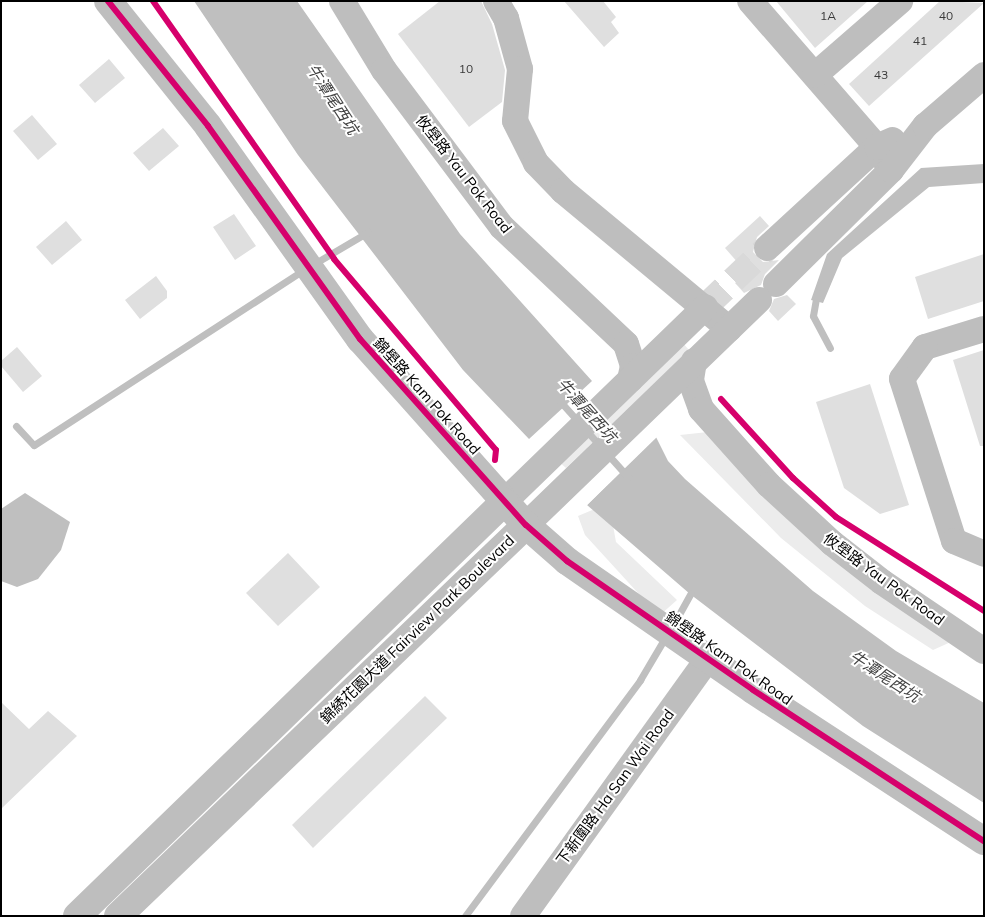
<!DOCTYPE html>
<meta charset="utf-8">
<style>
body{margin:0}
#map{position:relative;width:985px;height:917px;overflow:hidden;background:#fff;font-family:Mulish,"Noto Sans TC",sans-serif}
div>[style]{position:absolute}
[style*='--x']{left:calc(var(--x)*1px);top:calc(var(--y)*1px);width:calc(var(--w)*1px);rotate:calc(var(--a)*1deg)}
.green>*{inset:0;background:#ececec}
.water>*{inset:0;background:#bfbfbf}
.pier>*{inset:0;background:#fff}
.stream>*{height:7px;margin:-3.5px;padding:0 3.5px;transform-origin:3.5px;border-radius:3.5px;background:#bfbfbf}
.building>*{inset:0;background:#dfdfdf}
.minor-tunnel>*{height:26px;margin-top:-13px;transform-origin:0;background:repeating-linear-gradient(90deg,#d9d9d9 0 26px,transparent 0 39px)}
.minor>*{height:26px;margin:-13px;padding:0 13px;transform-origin:13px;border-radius:13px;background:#bebebe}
.tertiary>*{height:28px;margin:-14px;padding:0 14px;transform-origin:14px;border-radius:14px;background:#bebebe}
.cycleway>*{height:6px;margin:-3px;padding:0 3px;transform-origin:3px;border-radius:3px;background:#d6006c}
span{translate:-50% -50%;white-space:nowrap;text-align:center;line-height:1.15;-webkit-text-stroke:4px #fff;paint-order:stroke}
.number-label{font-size:12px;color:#383838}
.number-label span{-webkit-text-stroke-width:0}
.street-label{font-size:15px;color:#000}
.water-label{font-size:16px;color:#444;font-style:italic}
.frame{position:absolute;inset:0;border:2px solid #000;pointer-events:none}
</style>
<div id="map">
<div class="green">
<div style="clip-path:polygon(682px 342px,689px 350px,566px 468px,558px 461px)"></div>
<div style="clip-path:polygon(708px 432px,953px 641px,933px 650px,865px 606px,781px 538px,680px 435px)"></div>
<div style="clip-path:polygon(609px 503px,616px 542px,677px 600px,659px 616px,585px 535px,578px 516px)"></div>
</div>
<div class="water">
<div style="clip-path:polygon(194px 1px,297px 1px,460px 234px,592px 381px,529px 439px,463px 370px,298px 155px)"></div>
<div style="clip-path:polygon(984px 164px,984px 183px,929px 187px,842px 258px,823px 303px,811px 300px,827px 254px,921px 168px)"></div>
<div style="clip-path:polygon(656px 437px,668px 461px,685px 479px,813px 591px,896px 651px,984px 703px,984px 803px,863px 726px,690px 594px,587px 505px)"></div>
<div style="clip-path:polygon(25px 493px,70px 522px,61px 550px,38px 579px,17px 587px,1px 581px,1px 509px)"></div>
</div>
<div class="pier">
<div style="clip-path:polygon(654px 435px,658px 436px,585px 507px,585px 504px)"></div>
</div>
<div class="stream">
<div style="--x:312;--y:265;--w:65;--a:-30.5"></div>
<div style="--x:817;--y:293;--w:23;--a:100"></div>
<div style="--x:813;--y:316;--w:36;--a:62"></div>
<div style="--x:558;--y:399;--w:105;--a:48.1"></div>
<div style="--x:16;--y:426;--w:26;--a:47"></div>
<div style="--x:34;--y:445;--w:321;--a:-33"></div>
<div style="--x:672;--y:627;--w:38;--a:-61"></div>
<div style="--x:465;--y:916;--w:294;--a:-53.4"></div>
<div style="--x:640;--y:680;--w:51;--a:-59.4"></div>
</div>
<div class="building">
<div style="clip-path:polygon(440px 1px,481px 1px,492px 24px,505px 70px,502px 102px,469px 127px,398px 34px)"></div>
<div style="clip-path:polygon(564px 1px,603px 1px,616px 17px,611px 22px,619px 33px,604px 47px)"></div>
<div style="clip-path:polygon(776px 1px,868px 1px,815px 48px)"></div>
<div style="clip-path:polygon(940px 1px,984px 3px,869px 106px,849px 84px)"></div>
<div style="clip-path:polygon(109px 59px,125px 78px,95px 103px,79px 85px)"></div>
<div style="clip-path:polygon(32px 115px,57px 144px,38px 160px,13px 131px)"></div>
<div style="clip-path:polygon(163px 128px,179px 146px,149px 171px,133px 153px)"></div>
<div style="clip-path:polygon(234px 214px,256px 246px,235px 260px,213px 227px)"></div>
<div style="clip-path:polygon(760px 216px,769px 226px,757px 237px,753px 252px,763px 262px,779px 260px,765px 274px,761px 285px,744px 293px,735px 283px,746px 272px,725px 248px)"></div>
<div style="clip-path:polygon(66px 221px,82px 240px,52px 265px,36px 247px)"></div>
<div style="clip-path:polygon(984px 254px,984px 301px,928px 319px,915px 277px)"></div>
<div style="clip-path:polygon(156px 276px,167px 291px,167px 298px,140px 319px,125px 300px)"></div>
<div style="clip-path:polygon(787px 295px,796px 304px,778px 321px,769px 311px,774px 299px)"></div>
<div style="clip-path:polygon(17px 347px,42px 376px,23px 392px,1px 366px,1px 361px)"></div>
<div style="clip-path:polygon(984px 350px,984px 446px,980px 446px,953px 360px)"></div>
<div style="clip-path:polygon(870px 384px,909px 505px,880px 514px,844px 488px,816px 402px)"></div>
<div style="clip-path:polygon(288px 553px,320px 587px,278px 626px,246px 593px)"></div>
<div style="clip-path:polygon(425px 696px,447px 718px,313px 848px,292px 825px)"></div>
<div style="clip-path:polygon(1px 702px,29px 729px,48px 711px,77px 736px,1px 809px)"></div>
</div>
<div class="minor-tunnel">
<div style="--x:705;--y:307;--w:86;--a:-43.6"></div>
</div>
<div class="minor">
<div style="--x:342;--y:1;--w:81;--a:58.7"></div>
<div style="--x:384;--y:70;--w:196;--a:53.1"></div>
<div style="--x:502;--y:227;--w:170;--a:43.3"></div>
<div style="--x:626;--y:344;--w:23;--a:72"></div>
<div style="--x:633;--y:366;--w:14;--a:102"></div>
<div style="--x:496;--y:1;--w:20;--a:60"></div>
<div style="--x:506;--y:18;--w:53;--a:74.6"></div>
<div style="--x:520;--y:69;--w:52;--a:95.5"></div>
<div style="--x:515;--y:121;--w:47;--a:63.4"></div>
<div style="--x:536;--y:163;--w:39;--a:46"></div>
<div style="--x:563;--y:191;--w:216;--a:39.7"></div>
<div style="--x:750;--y:1;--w:194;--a:49"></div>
<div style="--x:877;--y:147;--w:27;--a:59"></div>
<div style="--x:815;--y:75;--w:113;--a:-41"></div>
<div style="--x:767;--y:248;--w:149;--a:-42.6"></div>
<div style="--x:877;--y:147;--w:17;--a:-24"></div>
<div style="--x:776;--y:284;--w:162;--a:-44.7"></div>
<div style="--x:891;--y:170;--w:56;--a:-52.3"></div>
<div style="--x:925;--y:126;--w:78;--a:-40.8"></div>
<div style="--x:984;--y:329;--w:62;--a:163"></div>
<div style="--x:925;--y:347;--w:39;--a:126"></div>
<div style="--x:902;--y:379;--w:170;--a:72.2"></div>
<div style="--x:954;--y:541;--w:33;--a:23"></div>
<div style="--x:694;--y:361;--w:20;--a:99"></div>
<div style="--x:691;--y:381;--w:30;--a:70"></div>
<div style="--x:701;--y:409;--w:102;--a:48.2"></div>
<div style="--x:769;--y:485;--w:86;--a:42.6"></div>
<div style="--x:832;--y:543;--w:63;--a:38"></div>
<div style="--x:882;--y:582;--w:123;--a:34.1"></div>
<div style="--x:504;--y:502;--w:280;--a:-44.1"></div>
<div style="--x:526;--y:525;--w:324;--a:-44"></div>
<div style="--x:523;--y:916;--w:317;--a:-54.3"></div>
</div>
<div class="tertiary">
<div style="--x:108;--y:1;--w:160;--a:51.3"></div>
<div style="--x:208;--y:126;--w:262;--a:54.5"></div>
<div style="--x:360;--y:339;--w:249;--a:48.3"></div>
<div style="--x:526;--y:525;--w:55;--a:41.3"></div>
<div style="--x:567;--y:561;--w:226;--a:34.7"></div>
<div style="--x:753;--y:690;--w:276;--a:33.2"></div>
<div style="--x:77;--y:916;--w:595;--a:-44.11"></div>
<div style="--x:118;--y:916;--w:565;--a:-43.78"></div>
</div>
<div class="cycleway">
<div style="--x:108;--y:1;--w:160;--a:51.3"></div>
<div style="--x:208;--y:126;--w:262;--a:54.5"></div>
<div style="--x:360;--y:339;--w:249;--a:48.3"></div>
<div style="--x:526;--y:525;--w:55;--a:41.3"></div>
<div style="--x:567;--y:561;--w:226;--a:34.7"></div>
<div style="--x:753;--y:690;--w:276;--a:33.2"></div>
<div style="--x:153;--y:1;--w:315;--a:54.9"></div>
<div style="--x:334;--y:259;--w:250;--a:49.7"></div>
<div style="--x:496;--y:450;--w:10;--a:96"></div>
<div style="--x:721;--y:399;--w:107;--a:47.7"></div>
<div style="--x:793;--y:478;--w:58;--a:42.2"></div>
<div style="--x:836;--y:517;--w:175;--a:32.4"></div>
</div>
<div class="number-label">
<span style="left:828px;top:16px">1A</span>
<span style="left:946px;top:16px">40</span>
<span style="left:920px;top:41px">41</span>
<span style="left:466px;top:69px">10</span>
<span style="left:881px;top:75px">43</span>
</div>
<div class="street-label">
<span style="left:464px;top:174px;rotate:52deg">攸壆路 Yau Pok Road</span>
<span style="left:427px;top:396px;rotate:48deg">錦壆路 Kam Pok Road</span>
<span style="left:884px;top:579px;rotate:36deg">攸壆路 Yau Pok Road</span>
<span style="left:417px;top:629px;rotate:-44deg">錦綉花園大道 Fairview Park Boulevard</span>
<span style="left:729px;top:658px;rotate:35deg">錦壆路 Kam Pok Road</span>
<span style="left:615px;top:787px;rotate:-54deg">下新圍路 Ha San Wai Road</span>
</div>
<div class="water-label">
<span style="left:333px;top:99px;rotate:57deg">牛潭尾西坑</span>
<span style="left:587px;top:410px;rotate:48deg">牛潭尾西坑</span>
<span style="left:885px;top:676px;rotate:33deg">牛潭尾西坑</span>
</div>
<div class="frame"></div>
</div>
